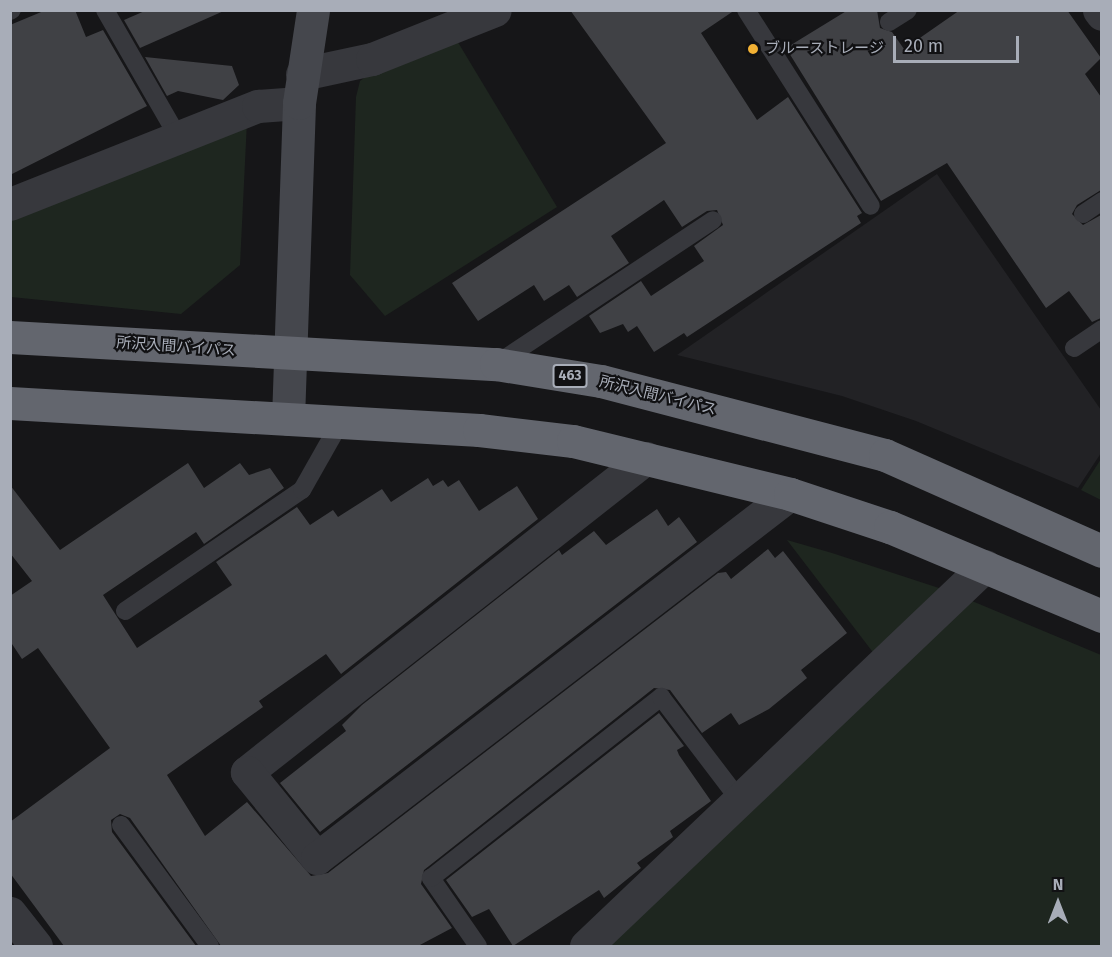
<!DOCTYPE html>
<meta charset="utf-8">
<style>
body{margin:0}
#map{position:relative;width:1112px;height:957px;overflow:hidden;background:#161618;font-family:"Fira Sans","Noto Sans JP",sans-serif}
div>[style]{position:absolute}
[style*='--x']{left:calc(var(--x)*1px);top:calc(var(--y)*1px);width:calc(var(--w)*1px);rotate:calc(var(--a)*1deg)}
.built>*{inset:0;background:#222225}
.green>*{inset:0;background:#1e261f}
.building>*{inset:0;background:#404145}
.lane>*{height:18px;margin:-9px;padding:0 9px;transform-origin:9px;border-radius:9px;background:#37383d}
.street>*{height:33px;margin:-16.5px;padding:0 16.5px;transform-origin:16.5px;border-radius:16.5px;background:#37383d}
.secondary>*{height:33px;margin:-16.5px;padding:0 16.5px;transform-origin:16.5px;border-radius:16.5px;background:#45474d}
.highway>*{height:33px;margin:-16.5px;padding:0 16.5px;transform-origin:16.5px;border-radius:16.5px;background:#63666e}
.dots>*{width:16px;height:16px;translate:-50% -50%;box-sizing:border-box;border:3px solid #111113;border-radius:50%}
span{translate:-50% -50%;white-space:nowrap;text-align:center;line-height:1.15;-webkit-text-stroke:4.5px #111113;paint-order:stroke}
.shield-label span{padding:2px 4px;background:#111113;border:2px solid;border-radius:4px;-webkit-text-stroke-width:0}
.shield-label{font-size:14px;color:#a8adb8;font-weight:700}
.poi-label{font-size:15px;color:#a8adb8}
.left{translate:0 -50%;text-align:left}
.street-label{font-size:15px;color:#a8adb8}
.frame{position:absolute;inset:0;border:12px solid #a8adb8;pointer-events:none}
.north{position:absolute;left:1028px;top:873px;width:60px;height:60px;-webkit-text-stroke:4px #111113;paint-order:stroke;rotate:0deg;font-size:16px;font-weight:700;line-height:24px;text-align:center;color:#a8adb8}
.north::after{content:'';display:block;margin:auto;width:21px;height:27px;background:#a8adb8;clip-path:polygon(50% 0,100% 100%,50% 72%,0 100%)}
.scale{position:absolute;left:893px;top:36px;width:126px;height:27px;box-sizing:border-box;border:3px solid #a8adb8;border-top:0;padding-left:8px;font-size:18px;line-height:21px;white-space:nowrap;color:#a8adb8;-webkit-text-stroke:4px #111113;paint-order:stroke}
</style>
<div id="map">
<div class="built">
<div style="clip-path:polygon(937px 174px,1101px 410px,1101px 453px,1078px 488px,916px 421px,842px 396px,677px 355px)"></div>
</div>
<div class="green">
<div style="clip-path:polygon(456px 39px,557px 207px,385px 316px,350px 275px,356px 97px,360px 81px,375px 70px)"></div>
<div style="clip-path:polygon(247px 121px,240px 265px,181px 314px,11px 297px,11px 218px)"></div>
<div style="clip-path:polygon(1101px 459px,1101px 500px,1081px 490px)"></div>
<div style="clip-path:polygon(787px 540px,832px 553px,945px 590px,875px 655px)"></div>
<div style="clip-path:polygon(972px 601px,1101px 655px,1101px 946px,605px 946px)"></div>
</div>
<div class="building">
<div style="clip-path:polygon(46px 10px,75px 10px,86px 37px,103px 30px,147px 106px,10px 175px,10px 25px)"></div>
<div style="clip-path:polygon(147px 10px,226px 10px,140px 48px,124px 20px)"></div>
<div style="clip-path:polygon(570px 10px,735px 10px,701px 33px,757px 120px,788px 97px,862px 213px,857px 216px,861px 223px,687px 337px,684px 333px,654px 352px,637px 326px,628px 332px,623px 324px,600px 333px,589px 316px,641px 281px,651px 296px,704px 261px,694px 246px,723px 225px,717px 210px,707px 211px,682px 227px,664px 200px,611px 236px,629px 263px,577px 297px,569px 285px,544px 301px,534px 285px,478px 321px,452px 283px,666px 143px)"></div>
<div style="clip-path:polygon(848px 10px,877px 10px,880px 28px,892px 32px,904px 49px,960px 10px,1067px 10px,1101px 58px,1085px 74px,1101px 97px,1101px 190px,1077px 205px,1072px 214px,1083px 225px,1101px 215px,1101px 318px,1092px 322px,1069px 291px,1046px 308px,947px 163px,881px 201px,786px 48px)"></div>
<div style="clip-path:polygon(145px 57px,232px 66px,239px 85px,223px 100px,178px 91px,167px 96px)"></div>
<div style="clip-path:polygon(188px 463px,204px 488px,240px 463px,249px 475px,270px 468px,284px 488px,204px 544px,196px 532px,103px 595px,137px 648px,232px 585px,216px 562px,297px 507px,310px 525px,333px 510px,338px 517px,382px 489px,391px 502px,428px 478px,433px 486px,443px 480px,448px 487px,459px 480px,479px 511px,517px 486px,538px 519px,341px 674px,326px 654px,259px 701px,263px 707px,167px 775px,205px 836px,247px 802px,311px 876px,328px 873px,718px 573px,726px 572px,731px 579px,768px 549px,775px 558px,783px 551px,847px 633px,801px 670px,807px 678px,769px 709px,739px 725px,731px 713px,702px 733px,670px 690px,654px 688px,424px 870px,421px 884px,452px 928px,418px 946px,221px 946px,130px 818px,120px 814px,111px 820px,112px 832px,196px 946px,64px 946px,10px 873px,10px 822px,110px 748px,38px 648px,22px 659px,10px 641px,10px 596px,32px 581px,10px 553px,10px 485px,60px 550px)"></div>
<div style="clip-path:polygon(657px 509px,668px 526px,679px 517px,697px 542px,320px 832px,280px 783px,346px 731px,342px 725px,362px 705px,559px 550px,562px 555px,594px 531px,606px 545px)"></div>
<div style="clip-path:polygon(659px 713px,684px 746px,677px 750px,679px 755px,711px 801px,670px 831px,673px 837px,637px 863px,641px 868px,604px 898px,599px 890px,513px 946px,489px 909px,472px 917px,446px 880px)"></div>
</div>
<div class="lane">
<div style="--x:105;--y:10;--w:146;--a:60.1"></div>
<div style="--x:746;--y:10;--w:232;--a:57.5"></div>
<div style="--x:10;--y:11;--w:2;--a:-27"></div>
<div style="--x:889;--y:22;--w:22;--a:-32"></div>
<div style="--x:1083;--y:214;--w:23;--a:-34"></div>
<div style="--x:1074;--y:348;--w:34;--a:-34"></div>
<div style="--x:498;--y:363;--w:258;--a:-33.6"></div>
<div style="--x:125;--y:611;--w:214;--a:-34.4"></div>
<div style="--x:302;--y:490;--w:79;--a:-60.5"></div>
<div style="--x:121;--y:825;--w:150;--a:53.7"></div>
<div style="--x:478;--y:946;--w:83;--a:-124.7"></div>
<div style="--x:431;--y:878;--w:293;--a:-38.2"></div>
<div style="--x:661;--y:697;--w:132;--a:52.7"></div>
</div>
<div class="street">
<div style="--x:1099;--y:10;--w:5;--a:53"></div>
<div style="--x:302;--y:74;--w:72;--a:-12.1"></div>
<div style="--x:372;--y:59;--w:132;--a:-21.7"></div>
<div style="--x:10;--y:204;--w:267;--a:-21.6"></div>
<div style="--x:258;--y:106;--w:41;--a:-4.2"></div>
<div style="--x:646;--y:458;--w:508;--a:141.8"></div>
<div style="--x:247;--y:772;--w:111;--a:50.9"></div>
<div style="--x:317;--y:858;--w:597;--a:-37.58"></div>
<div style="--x:10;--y:913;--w:42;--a:51.8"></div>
<div style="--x:586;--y:946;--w:551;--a:-43.6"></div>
</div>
<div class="secondary">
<div style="--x:288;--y:419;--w:316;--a:-88"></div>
<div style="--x:299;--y:103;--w:94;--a:-81.4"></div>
</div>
<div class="highway">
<div style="--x:10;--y:337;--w:487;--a:3.2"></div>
<div style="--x:496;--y:364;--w:106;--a:9.2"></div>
<div style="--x:601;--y:381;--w:293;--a:14.6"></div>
<div style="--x:885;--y:455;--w:237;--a:23.9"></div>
<div style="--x:10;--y:403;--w:470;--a:3.3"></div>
<div style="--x:479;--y:430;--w:95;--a:6.7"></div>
<div style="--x:573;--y:441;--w:223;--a:13.7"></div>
<div style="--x:790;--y:494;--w:105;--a:18.3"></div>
<div style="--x:890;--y:527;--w:230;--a:22.8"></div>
</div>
<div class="dots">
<div style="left:753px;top:49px;background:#f2b134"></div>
</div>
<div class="shield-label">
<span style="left:570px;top:376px">463</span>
</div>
<div class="poi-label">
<span class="left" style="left:765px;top:49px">ブルーストレージ</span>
</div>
<div class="street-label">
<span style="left:176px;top:347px;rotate:4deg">所沢入間バイパス</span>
<span style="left:658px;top:396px;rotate:14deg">所沢入間バイパス</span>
</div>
<div class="frame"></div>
<div class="north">N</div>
<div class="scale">20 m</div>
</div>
